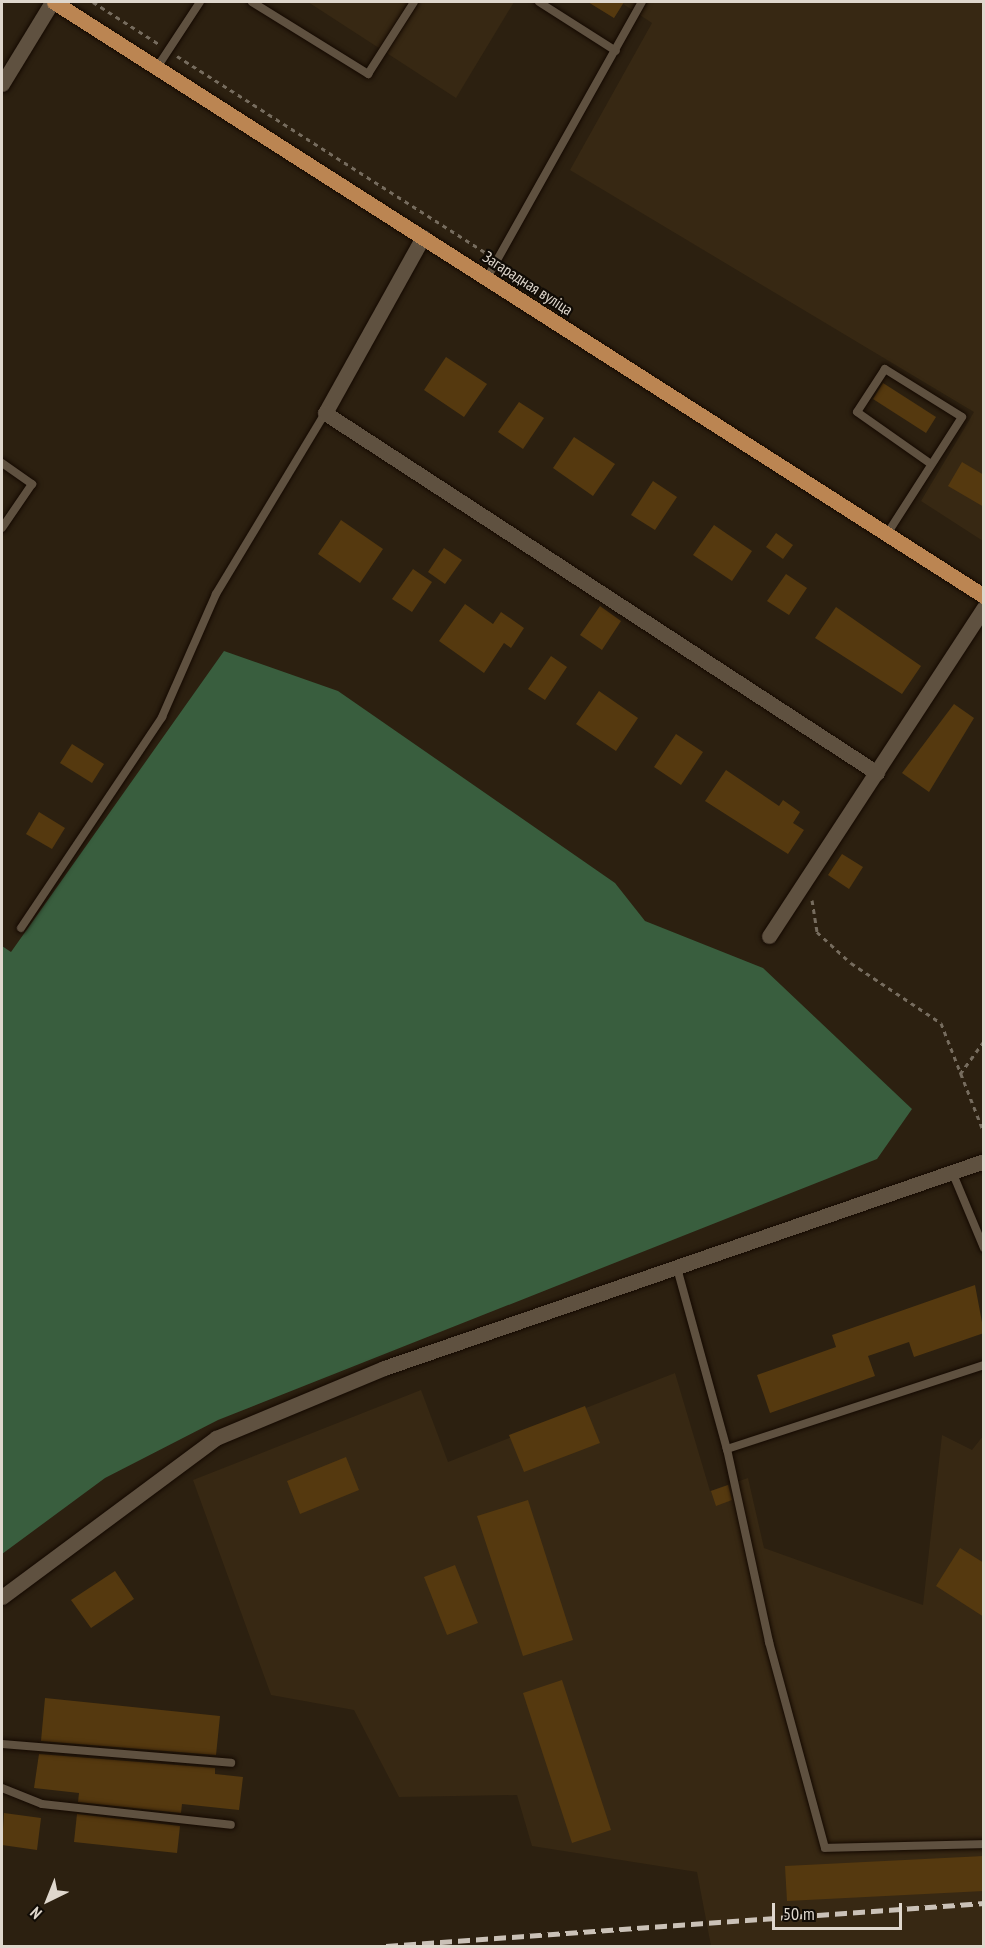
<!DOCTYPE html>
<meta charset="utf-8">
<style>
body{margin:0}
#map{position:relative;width:985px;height:1948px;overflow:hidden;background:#2c2010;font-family:"PT Sans Narrow",sans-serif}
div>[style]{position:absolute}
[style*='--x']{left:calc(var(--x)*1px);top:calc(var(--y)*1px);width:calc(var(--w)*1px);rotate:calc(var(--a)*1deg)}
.built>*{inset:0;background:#372813}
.forest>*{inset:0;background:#395e3e}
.building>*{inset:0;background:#55390f}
.path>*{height:3px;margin-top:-1.5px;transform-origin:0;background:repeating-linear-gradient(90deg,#766c5e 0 4.5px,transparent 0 9px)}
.roads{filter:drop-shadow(0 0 2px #140900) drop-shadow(0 0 2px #140900)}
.service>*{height:8px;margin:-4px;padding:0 4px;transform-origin:4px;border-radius:4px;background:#5f5140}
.minor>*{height:15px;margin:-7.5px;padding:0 7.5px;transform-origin:7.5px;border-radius:7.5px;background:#5f5140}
.primary>*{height:15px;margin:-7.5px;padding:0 7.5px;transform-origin:7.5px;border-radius:7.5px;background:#bb8552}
.rail>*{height:4.5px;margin-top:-2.25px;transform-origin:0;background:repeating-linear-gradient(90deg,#cac1b7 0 12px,transparent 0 18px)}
span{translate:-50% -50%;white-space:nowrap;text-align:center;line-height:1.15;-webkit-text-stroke:4.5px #100b05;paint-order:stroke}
.street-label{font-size:16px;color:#dfd7cd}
.frame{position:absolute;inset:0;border:3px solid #dfd7cd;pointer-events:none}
.north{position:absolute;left:18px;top:1870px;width:60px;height:60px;-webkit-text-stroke:4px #100b05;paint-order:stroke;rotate:223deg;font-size:16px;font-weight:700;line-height:24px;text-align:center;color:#dfd7cd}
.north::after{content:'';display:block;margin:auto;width:21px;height:27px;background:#dfd7cd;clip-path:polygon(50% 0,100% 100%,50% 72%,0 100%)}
.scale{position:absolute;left:772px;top:1903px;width:130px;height:27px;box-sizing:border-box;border:3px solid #dfd7cd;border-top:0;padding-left:8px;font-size:18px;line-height:21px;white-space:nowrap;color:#dfd7cd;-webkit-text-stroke:4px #100b05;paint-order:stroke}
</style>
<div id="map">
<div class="built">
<div style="clip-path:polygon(308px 2px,514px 2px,456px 98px)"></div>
<div style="clip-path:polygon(588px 2px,983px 2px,983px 541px,921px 501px,974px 412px,570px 170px,652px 23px,623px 4px,614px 18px)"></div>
<div style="clip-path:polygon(675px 1373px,710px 1491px,748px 1478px,764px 1548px,923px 1605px,942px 1435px,972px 1450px,983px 1436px,983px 1946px,711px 1946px,697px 1872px,532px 1846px,517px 1795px,399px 1797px,354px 1710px,271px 1695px,193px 1480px,421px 1390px,448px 1462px)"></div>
</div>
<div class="forest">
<div style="clip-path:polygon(224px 651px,338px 691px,615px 883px,645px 921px,763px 968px,912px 1109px,877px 1159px,218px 1420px,105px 1478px,2px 1554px,2px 946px,11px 952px)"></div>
</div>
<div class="building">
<div style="clip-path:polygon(588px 2px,624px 2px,614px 18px)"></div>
<div style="clip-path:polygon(446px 357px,487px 384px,464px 417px,424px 390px)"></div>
<div style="clip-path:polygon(883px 383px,936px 417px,926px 433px,873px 399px)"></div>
<div style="clip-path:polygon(519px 402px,544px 418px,523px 449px,498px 432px)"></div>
<div style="clip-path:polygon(574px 437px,615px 464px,593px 496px,553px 468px)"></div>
<div style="clip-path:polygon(962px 462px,984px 475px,984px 507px,948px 486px)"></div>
<div style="clip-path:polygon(653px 481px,677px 497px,655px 530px,631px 515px)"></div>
<div style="clip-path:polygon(341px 520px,383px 549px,360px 583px,318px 554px)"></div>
<div style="clip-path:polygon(714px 525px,752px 551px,732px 581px,693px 555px)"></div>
<div style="clip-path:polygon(776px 533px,793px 545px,783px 559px,766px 547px)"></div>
<div style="clip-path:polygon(444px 548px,462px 560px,445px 584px,428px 572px)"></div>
<div style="clip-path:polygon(413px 569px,432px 582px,412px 612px,392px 599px)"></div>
<div style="clip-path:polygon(786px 574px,807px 588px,789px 615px,767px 601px)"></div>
<div style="clip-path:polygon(465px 604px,493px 624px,501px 612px,524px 628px,511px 648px,504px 643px,484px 673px,439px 641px)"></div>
<div style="clip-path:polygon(600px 606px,621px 621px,602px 650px,580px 635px)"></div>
<div style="clip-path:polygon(836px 607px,921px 666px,902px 694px,815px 638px)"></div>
<div style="clip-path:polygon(551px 656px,567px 667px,545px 700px,528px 689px)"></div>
<div style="clip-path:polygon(599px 691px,638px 718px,616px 751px,576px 724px)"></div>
<div style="clip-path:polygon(954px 704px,974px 718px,929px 792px,902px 773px)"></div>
<div style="clip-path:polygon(676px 734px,703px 752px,681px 785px,654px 767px)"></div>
<div style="clip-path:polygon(72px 744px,104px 764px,92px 783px,60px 763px)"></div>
<div style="clip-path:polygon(726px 770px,779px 806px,783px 800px,800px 812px,793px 823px,804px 830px,788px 854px,705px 801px)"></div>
<div style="clip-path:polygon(39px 812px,65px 828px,52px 849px,26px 834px)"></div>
<div style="clip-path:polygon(842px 854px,863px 867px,849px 889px,828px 875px)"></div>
<div style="clip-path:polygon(975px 1285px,984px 1333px,914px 1357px,909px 1342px,868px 1356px,875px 1376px,770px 1413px,757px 1375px,836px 1347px,832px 1335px)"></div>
<div style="clip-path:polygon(585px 1406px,600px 1443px,524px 1472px,509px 1435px)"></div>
<div style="clip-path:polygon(346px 1457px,359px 1490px,300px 1514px,287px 1481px)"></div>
<div style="clip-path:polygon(728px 1485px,732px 1500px,716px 1506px,711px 1491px)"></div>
<div style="clip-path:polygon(528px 1500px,573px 1640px,523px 1656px,477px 1516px)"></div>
<div style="clip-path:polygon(960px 1548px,984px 1563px,984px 1617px,936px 1586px)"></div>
<div style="clip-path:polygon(455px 1565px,478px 1623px,447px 1635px,424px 1577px)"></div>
<div style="clip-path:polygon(115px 1571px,134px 1599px,91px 1628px,71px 1600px)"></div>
<div style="clip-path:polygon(562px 1680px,611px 1830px,572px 1843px,523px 1693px)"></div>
<div style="clip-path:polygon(45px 1698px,220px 1716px,216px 1755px,41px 1741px)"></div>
<div style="clip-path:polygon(39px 1754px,215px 1768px,215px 1774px,243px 1777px,239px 1810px,182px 1804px,181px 1813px,78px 1802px,79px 1793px,34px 1788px)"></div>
<div style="clip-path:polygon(4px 1813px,41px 1818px,37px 1850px,2px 1845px)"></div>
<div style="clip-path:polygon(77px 1814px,180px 1826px,177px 1853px,74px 1842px)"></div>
<div style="clip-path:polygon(984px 1856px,984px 1891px,787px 1901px,785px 1866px)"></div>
</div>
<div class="path">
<div style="--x:93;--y:2;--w:78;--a:32.5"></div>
<div style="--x:177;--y:56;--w:369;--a:32.5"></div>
<div style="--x:812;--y:900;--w:32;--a:81"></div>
<div style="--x:817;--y:932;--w:46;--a:42.4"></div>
<div style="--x:851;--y:963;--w:108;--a:33.7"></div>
<div style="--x:941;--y:1023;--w:118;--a:68.6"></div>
<div style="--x:960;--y:1074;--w:41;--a:-54"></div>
</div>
<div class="roads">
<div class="service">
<div style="--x:252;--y:2;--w:137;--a:31.8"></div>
<div style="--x:368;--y:74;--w:85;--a:-57.4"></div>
<div style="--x:539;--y:2;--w:91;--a:32.5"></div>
<div style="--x:156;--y:69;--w:80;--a:-56.7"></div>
<div style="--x:487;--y:278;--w:317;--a:-60.7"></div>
<div style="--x:2;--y:463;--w:37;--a:35"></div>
<div style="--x:32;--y:484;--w:53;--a:124.3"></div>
<div style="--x:887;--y:534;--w:139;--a:-57.3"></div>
<div style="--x:962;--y:417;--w:91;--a:-148.1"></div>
<div style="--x:885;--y:369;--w:51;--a:123.1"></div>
<div style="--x:857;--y:412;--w:90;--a:35.1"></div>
<div style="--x:21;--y:928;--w:254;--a:-56.2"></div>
<div style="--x:162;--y:717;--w:134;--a:-66.3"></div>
<div style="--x:216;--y:594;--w:211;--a:-58.9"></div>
<div style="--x:953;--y:1174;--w:80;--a:67.3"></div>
<div style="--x:677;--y:1268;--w:188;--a:74.6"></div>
<div style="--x:727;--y:1449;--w:198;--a:77.7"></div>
<div style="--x:769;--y:1642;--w:213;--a:74.8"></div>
<div style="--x:825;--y:1848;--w:159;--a:-1.4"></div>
<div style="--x:727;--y:1449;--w:270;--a:-18.1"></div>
<div style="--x:2;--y:1744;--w:230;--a:4.7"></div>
<div style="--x:2;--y:1788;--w:43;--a:21.8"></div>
<div style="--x:42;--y:1804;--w:190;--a:6.3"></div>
</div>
<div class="minor">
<div style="--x:2;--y:84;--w:96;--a:-58.6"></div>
<div style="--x:423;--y:237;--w:201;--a:119.1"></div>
<div style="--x:325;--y:413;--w:659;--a:33.11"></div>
<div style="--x:769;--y:936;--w:392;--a:-56.8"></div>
<div style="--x:2;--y:1597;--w:267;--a:-36.6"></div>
<div style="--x:216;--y:1438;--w:182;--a:-22.6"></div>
<div style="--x:384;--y:1368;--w:635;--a:-19.03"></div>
</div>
<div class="primary">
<div style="--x:54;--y:2;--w:1104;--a:32.57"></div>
</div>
</div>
<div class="rail">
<div style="--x:386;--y:1946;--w:600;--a:-4.11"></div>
</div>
<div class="street-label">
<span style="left:528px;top:283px;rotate:33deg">Загарадная вуліца</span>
</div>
<div class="frame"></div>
<div class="north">N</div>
<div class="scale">50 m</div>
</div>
